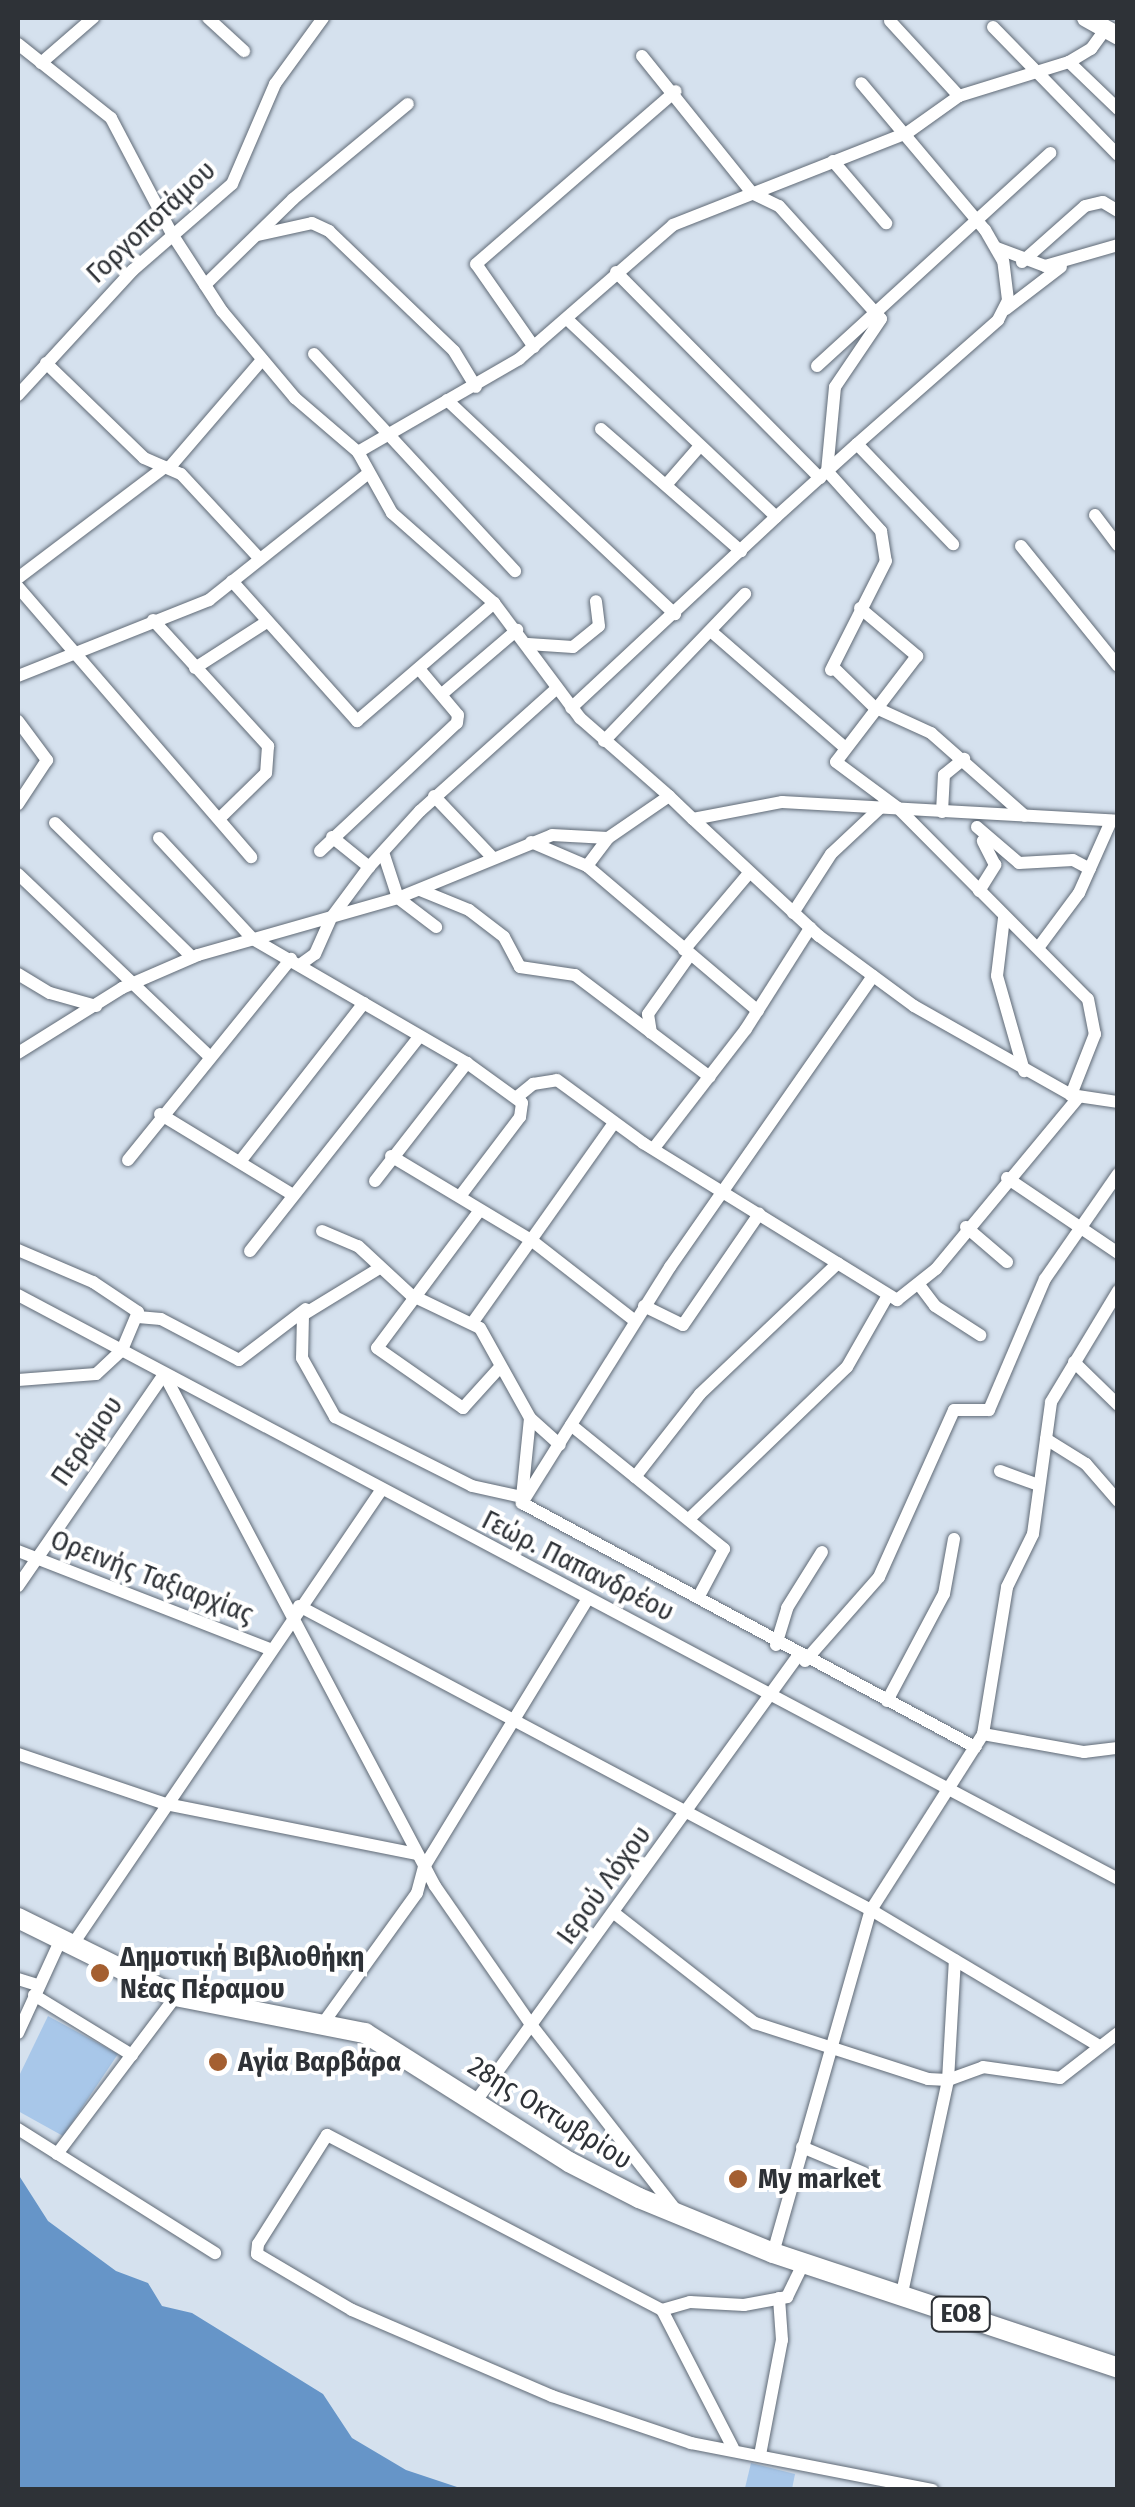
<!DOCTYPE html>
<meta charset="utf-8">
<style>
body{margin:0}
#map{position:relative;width:1135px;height:2507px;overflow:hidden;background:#d5e1ee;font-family:"Fira Sans Condensed",sans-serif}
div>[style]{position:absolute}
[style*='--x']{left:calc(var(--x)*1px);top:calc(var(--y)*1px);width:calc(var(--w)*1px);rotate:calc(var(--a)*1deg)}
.green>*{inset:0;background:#a8c7e9}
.water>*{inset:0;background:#6695c8}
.roads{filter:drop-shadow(0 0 2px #606a76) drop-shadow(0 0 2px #606a76)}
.street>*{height:12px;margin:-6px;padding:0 6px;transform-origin:6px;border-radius:6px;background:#fff}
.secondary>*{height:18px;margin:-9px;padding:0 9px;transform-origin:9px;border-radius:9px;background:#fff}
.primary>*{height:20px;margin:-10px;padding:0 10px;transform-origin:10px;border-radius:10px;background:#fff}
.dots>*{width:28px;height:28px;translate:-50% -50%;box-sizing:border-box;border:5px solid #fff;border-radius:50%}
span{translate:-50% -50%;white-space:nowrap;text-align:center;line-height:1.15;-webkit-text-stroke:8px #fff;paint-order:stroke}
.shield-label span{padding:2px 8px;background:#fff;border:2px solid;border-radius:8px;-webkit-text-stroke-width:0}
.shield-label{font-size:25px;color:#2e3237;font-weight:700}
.street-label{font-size:28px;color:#2e3237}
.poi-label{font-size:28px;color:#2e3237;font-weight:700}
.left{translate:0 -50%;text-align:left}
.frame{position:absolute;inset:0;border:20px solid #2e3237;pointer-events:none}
</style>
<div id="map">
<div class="green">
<div style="clip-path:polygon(48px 2016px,118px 2054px,63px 2136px,18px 2111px,18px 2078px)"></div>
<div style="clip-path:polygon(751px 2463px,795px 2474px,792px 2489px,745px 2488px)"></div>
</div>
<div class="water">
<div style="clip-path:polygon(18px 2174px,48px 2221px,116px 2271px,148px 2283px,162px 2306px,192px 2313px,323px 2394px,352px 2438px,406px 2470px,463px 2489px,18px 2489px)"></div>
</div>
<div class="roads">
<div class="street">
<div style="--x:208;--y:18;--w:49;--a:42.5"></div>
<div style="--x:890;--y:21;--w:102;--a:47.4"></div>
<div style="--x:993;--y:27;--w:179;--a:45.7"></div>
<div style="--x:18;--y:44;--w:119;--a:38.5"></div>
<div style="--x:111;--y:118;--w:131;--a:62.3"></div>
<div style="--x:172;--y:234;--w:92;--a:57"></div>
<div style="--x:222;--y:311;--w:114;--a:50"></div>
<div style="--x:295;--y:398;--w:83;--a:40.6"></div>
<div style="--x:358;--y:452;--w:70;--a:60.9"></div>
<div style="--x:392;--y:513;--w:136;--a:41.4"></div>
<div style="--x:494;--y:603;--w:144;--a:53.2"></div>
<div style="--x:580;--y:718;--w:118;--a:41.2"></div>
<div style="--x:642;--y:56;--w:176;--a:51.2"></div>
<div style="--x:752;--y:193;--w:30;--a:26"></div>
<div style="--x:779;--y:206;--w:152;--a:47.9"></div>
<div style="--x:881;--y:319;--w:82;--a:124.1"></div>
<div style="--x:835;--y:387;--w:84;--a:95.4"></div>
<div style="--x:827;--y:471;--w:81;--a:48"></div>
<div style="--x:881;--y:531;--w:30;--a:81"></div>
<div style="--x:886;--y:561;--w:122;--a:116.8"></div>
<div style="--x:1069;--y:62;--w:68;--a:43.8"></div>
<div style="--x:41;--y:63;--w:69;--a:-40.9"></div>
<div style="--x:833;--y:161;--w:82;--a:49.5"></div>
<div style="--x:258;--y:235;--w:55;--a:-12.5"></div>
<div style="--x:312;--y:223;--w:19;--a:25"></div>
<div style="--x:329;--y:231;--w:173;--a:43.8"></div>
<div style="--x:454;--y:351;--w:42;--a:58.6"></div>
<div style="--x:997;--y:248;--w:51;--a:20.6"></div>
<div style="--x:1045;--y:266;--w:76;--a:-16"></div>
<div style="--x:1022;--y:262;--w:84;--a:-41.6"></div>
<div style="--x:1085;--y:206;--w:18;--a:-13"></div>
<div style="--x:1103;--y:202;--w:17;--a:31"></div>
<div style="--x:616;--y:272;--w:290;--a:45.3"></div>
<div style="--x:205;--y:285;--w:123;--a:-44.3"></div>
<div style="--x:293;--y:199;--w:149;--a:-39.6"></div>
<div style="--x:1006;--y:309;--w:69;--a:-37.4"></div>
<div style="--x:568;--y:320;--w:286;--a:43.4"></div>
<div style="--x:776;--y:517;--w:280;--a:137"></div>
<div style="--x:534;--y:347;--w:101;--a:-124.9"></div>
<div style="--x:476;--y:264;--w:264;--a:-40.9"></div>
<div style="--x:314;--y:354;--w:296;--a:47.2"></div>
<div style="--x:46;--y:363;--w:136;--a:44.1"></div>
<div style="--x:144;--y:458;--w:40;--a:23.4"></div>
<div style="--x:181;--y:474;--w:116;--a:47.1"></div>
<div style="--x:817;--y:366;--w:316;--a:-42.4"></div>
<div style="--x:18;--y:395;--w:170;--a:-47.4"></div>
<div style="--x:133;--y:270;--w:131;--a:-41"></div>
<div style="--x:232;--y:184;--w:109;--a:-66.7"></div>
<div style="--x:275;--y:84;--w:82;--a:-54"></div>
<div style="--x:447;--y:400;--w:313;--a:43.2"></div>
<div style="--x:601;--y:429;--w:186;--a:41.1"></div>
<div style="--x:857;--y:444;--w:188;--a:-41.3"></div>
<div style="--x:998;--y:320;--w:22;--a:-63"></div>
<div style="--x:1008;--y:300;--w:39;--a:-97"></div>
<div style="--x:1003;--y:261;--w:36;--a:-120"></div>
<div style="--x:985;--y:230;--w:192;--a:-130.1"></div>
<div style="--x:358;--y:452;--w:186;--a:-30"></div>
<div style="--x:519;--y:359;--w:204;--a:-41"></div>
<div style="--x:673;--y:225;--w:251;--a:-21.5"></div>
<div style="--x:907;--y:133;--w:64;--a:-35.4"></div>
<div style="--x:959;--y:96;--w:115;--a:-17.2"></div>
<div style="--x:1069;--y:62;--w:26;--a:-31"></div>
<div style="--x:1091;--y:49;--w:26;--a:-54"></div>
<div style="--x:169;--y:468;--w:143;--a:-49.3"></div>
<div style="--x:666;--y:485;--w:50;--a:-49"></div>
<div style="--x:1095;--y:515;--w:38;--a:53"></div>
<div style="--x:776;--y:517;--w:109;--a:-42"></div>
<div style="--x:857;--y:444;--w:139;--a:46.2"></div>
<div style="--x:1021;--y:546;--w:154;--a:51.1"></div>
<div style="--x:18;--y:578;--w:184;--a:-37.1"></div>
<div style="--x:232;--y:581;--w:188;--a:48.2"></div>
<div style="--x:357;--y:721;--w:181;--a:-40.7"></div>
<div style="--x:18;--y:587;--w:357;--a:49.2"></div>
<div style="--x:860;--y:608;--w:75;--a:40.1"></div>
<div style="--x:917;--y:656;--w:133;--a:127.4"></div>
<div style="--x:836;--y:762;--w:77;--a:36.6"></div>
<div style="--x:898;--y:808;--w:269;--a:45.2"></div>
<div style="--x:1088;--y:999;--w:36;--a:79"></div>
<div style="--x:1095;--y:1034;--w:66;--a:111.5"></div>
<div style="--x:153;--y:620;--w:171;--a:47.6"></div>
<div style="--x:268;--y:746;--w:27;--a:94"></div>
<div style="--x:266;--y:773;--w:63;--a:135.6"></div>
<div style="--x:713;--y:633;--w:172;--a:41"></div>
<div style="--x:528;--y:644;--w:45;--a:3.8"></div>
<div style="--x:573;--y:647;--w:33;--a:-39"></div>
<div style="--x:599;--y:626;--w:25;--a:-97"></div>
<div style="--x:833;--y:667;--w:57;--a:44.3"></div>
<div style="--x:874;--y:707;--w:63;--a:24.5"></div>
<div style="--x:931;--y:733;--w:125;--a:41.4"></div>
<div style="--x:195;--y:668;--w:83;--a:-32.7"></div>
<div style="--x:18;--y:676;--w:206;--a:-21.7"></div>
<div style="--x:209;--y:600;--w:201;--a:-38.5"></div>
<div style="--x:442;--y:694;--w:99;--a:-40.5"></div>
<div style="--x:18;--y:721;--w:49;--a:53.4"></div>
<div style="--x:47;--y:760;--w:53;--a:123.4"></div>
<div style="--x:604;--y:741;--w:204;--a:-46.2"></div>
<div style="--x:434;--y:796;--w:86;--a:46.4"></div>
<div style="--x:942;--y:812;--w:37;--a:-87"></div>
<div style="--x:944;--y:775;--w:26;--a:-39"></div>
<div style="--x:693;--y:819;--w:172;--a:42.9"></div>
<div style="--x:819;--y:936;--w:118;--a:36.4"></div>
<div style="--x:914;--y:1006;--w:180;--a:29.5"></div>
<div style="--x:1071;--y:1095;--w:48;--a:8.5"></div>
<div style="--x:55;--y:823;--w:192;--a:44.4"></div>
<div style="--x:977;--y:827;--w:55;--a:40.6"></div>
<div style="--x:1019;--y:863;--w:54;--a:-3.2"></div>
<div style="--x:1073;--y:860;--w:19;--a:28"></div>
<div style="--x:332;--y:837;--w:48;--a:39"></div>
<div style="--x:159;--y:838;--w:138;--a:47.1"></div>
<div style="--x:253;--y:939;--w:247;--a:30.1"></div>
<div style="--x:467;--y:1063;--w:68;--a:36"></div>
<div style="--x:522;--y:1103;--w:14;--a:98"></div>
<div style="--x:520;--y:1117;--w:98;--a:127.1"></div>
<div style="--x:531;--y:842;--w:61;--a:23.2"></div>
<div style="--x:587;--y:866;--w:224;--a:40.3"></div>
<div style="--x:320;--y:851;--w:187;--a:-43.1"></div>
<div style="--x:457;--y:723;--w:8;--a:-83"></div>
<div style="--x:458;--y:715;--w:59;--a:-130.2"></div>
<div style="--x:383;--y:852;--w:48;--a:71.9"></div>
<div style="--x:398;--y:898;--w:48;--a:37.3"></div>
<div style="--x:587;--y:866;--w:35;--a:-53"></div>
<div style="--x:18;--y:874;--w:264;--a:43.6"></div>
<div style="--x:420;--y:890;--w:53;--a:22.2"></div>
<div style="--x:469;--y:910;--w:44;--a:37.6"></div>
<div style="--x:504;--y:937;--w:34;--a:62"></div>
<div style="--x:520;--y:967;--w:56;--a:8.3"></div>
<div style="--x:575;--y:975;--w:169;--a:37.1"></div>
<div style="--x:979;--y:891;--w:31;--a:-58"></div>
<div style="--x:995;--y:865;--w:27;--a:-117"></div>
<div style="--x:793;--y:913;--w:70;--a:-57.2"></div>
<div style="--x:831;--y:854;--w:69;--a:-43.2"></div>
<div style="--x:1004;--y:918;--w:58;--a:96.9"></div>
<div style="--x:997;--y:976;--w:99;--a:74.1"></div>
<div style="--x:1038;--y:948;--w:69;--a:-53.3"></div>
<div style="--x:1079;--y:893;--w:79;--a:-66"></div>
<div style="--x:684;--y:950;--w:101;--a:-49.8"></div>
<div style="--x:301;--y:964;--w:17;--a:-36"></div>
<div style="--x:315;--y:954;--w:39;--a:-66"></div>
<div style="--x:331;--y:918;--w:64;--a:-53.3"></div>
<div style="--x:369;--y:867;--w:76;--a:-47.7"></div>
<div style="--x:420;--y:811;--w:184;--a:-41.9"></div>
<div style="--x:18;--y:974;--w:37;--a:31"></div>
<div style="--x:50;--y:993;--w:48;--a:15.8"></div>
<div style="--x:873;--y:976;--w:355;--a:124.9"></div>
<div style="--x:670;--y:1267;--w:279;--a:122.1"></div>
<div style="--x:522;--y:1503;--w:515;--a:28.31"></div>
<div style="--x:651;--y:1033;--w:19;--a:-99"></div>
<div style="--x:648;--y:1014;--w:72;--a:-54.6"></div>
<div style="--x:18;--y:1053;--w:123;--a:-32"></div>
<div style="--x:122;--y:988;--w:83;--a:-23.5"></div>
<div style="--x:198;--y:955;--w:208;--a:-15.9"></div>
<div style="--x:398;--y:898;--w:166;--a:-22.2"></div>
<div style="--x:552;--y:835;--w:56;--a:3.1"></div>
<div style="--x:608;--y:838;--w:74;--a:-34.5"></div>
<div style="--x:669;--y:796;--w:33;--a:44"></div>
<div style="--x:693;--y:819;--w:91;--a:-10.8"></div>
<div style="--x:782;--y:802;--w:337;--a:3.2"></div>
<div style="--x:517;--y:1097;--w:21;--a:-39"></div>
<div style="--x:533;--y:1084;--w:24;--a:-9"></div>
<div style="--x:557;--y:1080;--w:107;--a:36.2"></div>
<div style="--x:643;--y:1143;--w:299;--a:31.7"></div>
<div style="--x:897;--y:1300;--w:50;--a:-38.5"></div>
<div style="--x:936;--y:1269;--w:222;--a:-50.3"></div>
<div style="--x:160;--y:1114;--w:156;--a:31.3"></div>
<div style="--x:654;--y:1148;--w:150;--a:-52.3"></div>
<div style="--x:746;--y:1029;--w:120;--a:-57.6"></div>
<div style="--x:391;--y:1156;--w:163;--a:31"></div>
<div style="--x:531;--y:1240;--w:132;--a:37.9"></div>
<div style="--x:242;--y:1159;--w:198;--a:-52"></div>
<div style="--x:128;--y:1160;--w:259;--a:-51"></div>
<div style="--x:1007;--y:1178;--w:134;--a:34"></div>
<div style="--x:375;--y:1181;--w:150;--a:-52.1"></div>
<div style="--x:480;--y:1210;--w:172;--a:126.7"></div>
<div style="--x:377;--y:1348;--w:105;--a:34.9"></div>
<div style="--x:463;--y:1408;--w:55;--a:-47.9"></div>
<div style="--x:966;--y:1227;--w:54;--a:40.5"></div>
<div style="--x:322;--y:1231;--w:39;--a:23"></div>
<div style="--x:358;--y:1246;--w:72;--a:42.8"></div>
<div style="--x:411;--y:1295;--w:76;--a:25.6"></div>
<div style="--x:480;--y:1328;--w:103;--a:60.9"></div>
<div style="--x:530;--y:1418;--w:40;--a:42"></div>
<div style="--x:18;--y:1250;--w:82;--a:23.1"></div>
<div style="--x:93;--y:1282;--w:54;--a:33.7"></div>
<div style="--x:138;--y:1312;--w:41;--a:112.8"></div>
<div style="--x:122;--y:1350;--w:35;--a:137"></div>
<div style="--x:96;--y:1374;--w:78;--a:175.6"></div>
<div style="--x:250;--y:1251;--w:273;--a:-51.7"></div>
<div style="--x:378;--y:1269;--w:88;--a:148.5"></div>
<div style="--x:303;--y:1315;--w:43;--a:91.3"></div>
<div style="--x:302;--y:1358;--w:68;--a:60.8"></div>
<div style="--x:335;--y:1417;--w:153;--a:26.7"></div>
<div style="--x:472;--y:1486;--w:51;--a:12.4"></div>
<div style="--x:522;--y:1497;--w:79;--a:-84.2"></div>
<div style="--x:920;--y:1286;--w:25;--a:53"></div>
<div style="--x:935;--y:1306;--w:54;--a:32.8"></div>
<div style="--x:18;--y:1295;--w:1245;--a:27.96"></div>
<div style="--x:644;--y:1306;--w:43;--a:26"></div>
<div style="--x:683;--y:1325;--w:135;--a:-55.6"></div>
<div style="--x:138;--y:1317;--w:23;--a:5"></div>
<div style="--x:161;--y:1319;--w:88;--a:27.7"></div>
<div style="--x:239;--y:1360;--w:84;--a:-37.3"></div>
<div style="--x:473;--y:1322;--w:242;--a:-54.7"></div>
<div style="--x:1074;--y:1362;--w:62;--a:44.3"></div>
<div style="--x:164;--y:1374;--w:579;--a:62.11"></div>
<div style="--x:435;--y:1886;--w:170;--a:55.3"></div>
<div style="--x:532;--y:2026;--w:232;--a:52"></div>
<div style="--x:571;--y:1425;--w:197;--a:39"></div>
<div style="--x:724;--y:1549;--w:55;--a:118"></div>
<div style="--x:1046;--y:1439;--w:47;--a:32"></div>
<div style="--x:1086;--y:1464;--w:49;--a:49.1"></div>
<div style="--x:1000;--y:1471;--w:37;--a:20"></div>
<div style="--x:635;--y:1477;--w:105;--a:-51.9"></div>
<div style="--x:700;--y:1394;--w:190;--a:-43.5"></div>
<div style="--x:689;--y:1519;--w:219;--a:-43.9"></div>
<div style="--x:847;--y:1367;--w:81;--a:-60.3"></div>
<div style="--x:18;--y:1551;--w:269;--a:21.3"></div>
<div style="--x:18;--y:1586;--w:257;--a:-55.4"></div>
<div style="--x:299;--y:1606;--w:648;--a:27.99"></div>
<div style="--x:871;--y:1910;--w:265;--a:30.8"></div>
<div style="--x:776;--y:1645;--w:39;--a:-73"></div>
<div style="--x:787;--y:1608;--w:66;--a:-58"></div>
<div style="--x:805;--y:1661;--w:112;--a:-48.6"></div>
<div style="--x:879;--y:1577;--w:183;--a:-65.8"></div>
<div style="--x:954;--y:1410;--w:35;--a:0"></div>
<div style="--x:989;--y:1410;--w:142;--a:-66.9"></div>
<div style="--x:1045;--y:1279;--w:128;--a:-55.2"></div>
<div style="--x:887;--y:1701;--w:121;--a:-62"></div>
<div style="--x:944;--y:1594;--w:56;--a:-79.7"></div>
<div style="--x:983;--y:1734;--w:103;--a:10.1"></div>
<div style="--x:1084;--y:1752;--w:34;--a:-7"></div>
<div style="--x:18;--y:1754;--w:156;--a:18.7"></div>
<div style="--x:166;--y:1804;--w:255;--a:11.3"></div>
<div style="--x:614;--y:1913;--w:179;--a:38"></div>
<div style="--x:755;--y:2023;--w:182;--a:17.9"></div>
<div style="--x:928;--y:2079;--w:20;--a:3"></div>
<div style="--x:948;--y:2080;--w:37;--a:-20"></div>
<div style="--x:983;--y:2067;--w:78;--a:8.1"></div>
<div style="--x:1060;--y:2078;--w:73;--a:-37.8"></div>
<div style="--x:73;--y:1944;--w:546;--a:-55.82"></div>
<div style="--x:18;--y:1979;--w:21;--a:17"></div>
<div style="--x:34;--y:1995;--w:115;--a:31.5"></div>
<div style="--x:324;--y:2022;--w:159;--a:-54.2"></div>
<div style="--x:417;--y:1893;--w:27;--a:-75"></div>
<div style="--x:424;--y:1867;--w:313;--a:-58.6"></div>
<div style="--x:18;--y:2033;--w:103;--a:-65.4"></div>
<div style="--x:476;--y:2101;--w:548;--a:-54.13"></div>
<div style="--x:18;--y:2129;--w:233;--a:32.2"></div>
<div style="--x:802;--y:2147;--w:67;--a:22.8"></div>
<div style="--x:57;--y:2154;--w:198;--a:-53"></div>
<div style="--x:773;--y:2253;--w:357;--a:-74.1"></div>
<div style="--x:871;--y:1910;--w:209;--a:-57.5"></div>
<div style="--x:983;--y:1734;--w:149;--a:-80.7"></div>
<div style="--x:1007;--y:1587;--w:59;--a:-63.9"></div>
<div style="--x:1033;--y:1534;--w:133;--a:-82.2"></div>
<div style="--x:1051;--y:1402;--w:130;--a:-58.9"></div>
<div style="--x:902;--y:2293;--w:218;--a:-77.8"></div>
<div style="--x:948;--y:2080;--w:120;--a:-86.7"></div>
<div style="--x:662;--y:2310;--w:29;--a:-16"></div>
<div style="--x:690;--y:2302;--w:54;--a:3.2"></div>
<div style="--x:744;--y:2305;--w:44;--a:-10.5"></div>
<div style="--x:787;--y:2297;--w:39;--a:-64"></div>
<div style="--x:733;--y:2448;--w:155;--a:-117.2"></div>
<div style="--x:662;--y:2310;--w:378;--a:-152.4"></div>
<div style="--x:327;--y:2135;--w:129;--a:122.3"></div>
<div style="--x:258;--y:2244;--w:10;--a:96"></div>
<div style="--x:257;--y:2254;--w:110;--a:30.5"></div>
<div style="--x:352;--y:2310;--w:218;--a:23.3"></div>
<div style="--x:552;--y:2396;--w:147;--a:18.7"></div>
<div style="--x:691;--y:2443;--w:246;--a:11"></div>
<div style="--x:760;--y:2455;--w:117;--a:-79.2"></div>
<div style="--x:782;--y:2340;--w:42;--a:-94.1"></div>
</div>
<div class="secondary">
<div style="--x:1086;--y:18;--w:37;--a:29"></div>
</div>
<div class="primary">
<div style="--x:18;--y:1918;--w:176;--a:26.3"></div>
<div style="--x:176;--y:1996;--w:193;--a:11.1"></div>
<div style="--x:365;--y:2033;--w:241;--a:32.3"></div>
<div style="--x:569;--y:2162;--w:79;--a:27.2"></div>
<div style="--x:639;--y:2198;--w:145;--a:22.3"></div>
<div style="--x:773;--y:2253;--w:364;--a:18.4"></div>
</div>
</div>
<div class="dots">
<div style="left:100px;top:1973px;background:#a45f31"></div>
<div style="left:218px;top:2062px;background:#a45f31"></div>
<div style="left:738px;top:2179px;background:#a45f31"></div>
</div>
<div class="shield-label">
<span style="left:961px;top:2314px">ΕΟ8</span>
</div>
<div class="street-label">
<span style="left:151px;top:222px;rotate:-43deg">Γοργοποτάμου</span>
<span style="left:87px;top:1441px;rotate:-55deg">Περάμου</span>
<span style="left:578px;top:1566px;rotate:27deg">Γεώρ. Παπανδρέου</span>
<span style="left:152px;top:1577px;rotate:21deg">Ορεινής Ταξιαρχίας</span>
<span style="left:604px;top:1885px;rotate:-54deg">Ιερού Λόχου</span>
<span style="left:550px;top:2113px;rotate:32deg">28ης Οκτωβρίου</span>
</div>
<div class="poi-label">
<span class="left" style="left:120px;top:1973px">Δημοτική Βιβλιοθήκη<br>Νέας Πέραμου</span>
<span class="left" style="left:238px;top:2062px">Αγία Βαρβάρα</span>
<span class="left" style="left:758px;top:2179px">My market</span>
</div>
<div class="frame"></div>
</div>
